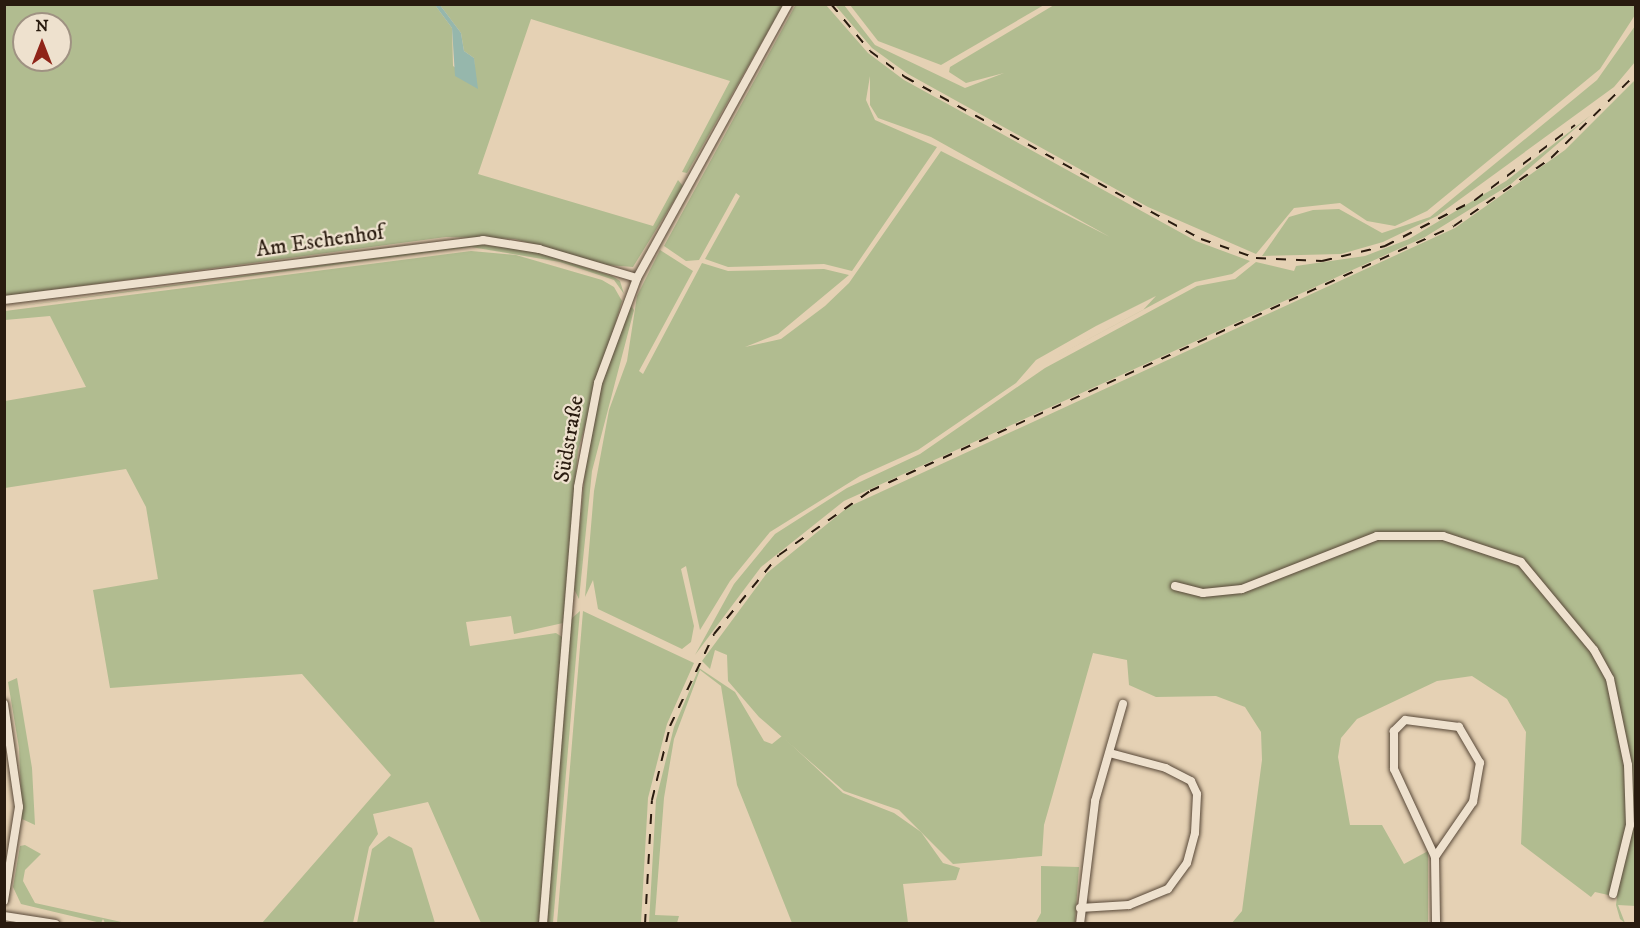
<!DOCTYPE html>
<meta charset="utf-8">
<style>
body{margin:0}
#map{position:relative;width:1640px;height:928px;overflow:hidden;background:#e5d1b4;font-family:"IM FELL DW Pica",serif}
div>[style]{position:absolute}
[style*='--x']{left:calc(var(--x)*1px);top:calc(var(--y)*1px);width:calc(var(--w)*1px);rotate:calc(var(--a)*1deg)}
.green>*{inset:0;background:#b1bc90}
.water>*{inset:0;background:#96b7ac}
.roads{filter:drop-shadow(0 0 2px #584838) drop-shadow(0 0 2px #584838)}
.minor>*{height:8px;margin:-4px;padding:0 4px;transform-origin:4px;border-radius:4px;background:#eee1ce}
.rail>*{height:2px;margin-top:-1px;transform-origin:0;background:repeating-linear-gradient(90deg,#291b0f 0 10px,transparent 0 20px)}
span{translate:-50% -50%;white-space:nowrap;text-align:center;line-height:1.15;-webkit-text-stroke:4.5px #eee1ce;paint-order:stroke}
.street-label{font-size:22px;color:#291b0f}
.frame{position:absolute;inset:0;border:6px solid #291b0f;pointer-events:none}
.north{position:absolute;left:12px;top:12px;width:60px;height:60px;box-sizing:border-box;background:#eee1ce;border:2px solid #9f9282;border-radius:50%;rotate:0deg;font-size:16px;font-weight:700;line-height:24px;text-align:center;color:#291b0f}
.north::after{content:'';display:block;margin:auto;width:21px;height:27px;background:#8f2418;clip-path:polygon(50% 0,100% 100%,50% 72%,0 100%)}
</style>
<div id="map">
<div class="green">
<div style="clip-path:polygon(796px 4px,826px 5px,868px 53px,904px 80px,1196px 241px,1250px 261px,1232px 274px,1195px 282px,1040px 365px,1143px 310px,1156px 296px,1096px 326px,1036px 360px,1016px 383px,918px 450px,860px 476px,770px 532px,730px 581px,700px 630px,686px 566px,681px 569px,694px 626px,691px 642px,682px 649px,598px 609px,593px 580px,585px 597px,594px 491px,609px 410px,627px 361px,637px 296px,660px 250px,693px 271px,639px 371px,643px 374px,702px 263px,728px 271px,824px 269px,849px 275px,778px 334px,745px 347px,781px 339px,825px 306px,849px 283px,941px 151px,1110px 237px,931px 137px,878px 118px,870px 105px,870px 76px,866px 100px,875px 120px,937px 147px,852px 271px,824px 264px,728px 267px,705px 259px,740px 196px,736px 193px,699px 260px,686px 261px,664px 246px)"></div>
<div style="clip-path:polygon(1635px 4px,1635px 15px,1600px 69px,1427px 211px,1395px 226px,1367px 221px,1340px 203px,1294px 208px,1256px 254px,1148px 207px,908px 74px,872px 48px,835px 5px,844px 5px,875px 45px,965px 88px,1004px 73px,966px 83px,949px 72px,950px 67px,1054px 5px)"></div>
<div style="clip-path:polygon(evenodd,5px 5px,435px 5px,452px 28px,453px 66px,475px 81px,474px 58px,464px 51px,461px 33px,440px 5px,783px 5px,687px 173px,682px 172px,730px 81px,531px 19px,478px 174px,653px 226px,678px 180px,683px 186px,633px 267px,607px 265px,515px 239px,446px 237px,5px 296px,5px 5px,24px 24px,60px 24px,60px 60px,24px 60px,24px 24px)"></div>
<div style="clip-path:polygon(850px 5px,1044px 5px,941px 65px,878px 41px)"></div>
<div style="clip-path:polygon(1635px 26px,1635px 62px,1614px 87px,1437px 216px,1383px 242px,1341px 254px,1262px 256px,1289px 217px,1313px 210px,1339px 209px,1382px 233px,1430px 217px,1597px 80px)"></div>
<div style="clip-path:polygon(1635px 80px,1636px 906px,1618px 905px,1625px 923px,1620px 919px,1616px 905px,1617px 897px,1595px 892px,1591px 897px,1521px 844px,1526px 732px,1507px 699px,1472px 676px,1437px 681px,1357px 719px,1341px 738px,1338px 757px,1350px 825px,1382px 825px,1404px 864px,1428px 851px,1428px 923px,1231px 924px,1242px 911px,1262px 760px,1261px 732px,1245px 707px,1216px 696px,1156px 697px,1129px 685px,1127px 660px,1093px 653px,1044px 825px,1042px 856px,953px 864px,899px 810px,844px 791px,759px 717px,728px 681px,727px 655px,715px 650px,710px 669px,702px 661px,767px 573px,848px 507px,1455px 228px,1565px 150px)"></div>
<div style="clip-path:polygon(1591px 115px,1511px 184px,1425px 237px,844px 501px,761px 567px,695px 655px,734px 584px,775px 534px,847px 488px,920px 454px,1045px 368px,1197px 286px,1235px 279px,1256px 262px,1294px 271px,1296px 266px,1365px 256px,1409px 239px,1506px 181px)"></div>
<div style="clip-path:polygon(478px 244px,537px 252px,612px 276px,620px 281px,624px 294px,614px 280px,560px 262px,471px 247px,5px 308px)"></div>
<div style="clip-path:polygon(471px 251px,516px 255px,602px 280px,614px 287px,622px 301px,578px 450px,563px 623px,514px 634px,511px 616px,466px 622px,470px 646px,556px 633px,562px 637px,539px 923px,481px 923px,428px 802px,373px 814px,378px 834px,369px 847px,353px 923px,262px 923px,391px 775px,302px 674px,110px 688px,93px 590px,158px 579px,146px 507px,126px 469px,5px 488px,5px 401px,86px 387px,50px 316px,5px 320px,5px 311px)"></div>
<div style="clip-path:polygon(630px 304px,634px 310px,592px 471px,579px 599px,574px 589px,587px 450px,602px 384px)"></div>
<div style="clip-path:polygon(580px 611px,553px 923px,547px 924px,571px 619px)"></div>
<div style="clip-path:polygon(583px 611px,694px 663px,667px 724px,648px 798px,641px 923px,557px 923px)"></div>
<div style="clip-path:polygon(699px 668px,735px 692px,764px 741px,772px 744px,782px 736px,843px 793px,894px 813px,921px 832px,943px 863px,960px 868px,956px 880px,903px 884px,908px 923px,792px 923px,737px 785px,721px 686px,700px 670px,674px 739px,664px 798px,655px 915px,679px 916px,677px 923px,649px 923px,656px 800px,674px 727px)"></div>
<div style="clip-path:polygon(17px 678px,32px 768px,35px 825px,22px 819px,19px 748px,8px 682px)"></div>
<div style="clip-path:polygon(389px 836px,412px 848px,435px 923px,357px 923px,372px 849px)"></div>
<div style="clip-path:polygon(25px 845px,41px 854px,25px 870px,23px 881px,35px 903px,126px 923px,105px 923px,103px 919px,101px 923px,21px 904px,13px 887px,20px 846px)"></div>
<div style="clip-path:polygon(1041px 866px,1079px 867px,1075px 923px,1035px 924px,1041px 913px)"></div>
</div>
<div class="water">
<div style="clip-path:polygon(435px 5px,440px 5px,461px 33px,464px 51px,474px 58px,478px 89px,455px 76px,452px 28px)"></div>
</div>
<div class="roads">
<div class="minor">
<div style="--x:4;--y:300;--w:483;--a:-7.1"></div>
<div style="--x:483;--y:240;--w:57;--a:9.1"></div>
<div style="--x:539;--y:249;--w:102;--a:16.5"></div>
<div style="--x:1175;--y:586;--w:29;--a:14"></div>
<div style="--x:1203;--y:593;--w:39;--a:-6"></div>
<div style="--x:1242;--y:589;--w:145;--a:-21.4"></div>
<div style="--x:1377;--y:536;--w:66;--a:0"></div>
<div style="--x:1443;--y:536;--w:82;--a:18.4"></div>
<div style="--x:1521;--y:562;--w:114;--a:50.3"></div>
<div style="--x:1594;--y:650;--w:33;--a:61"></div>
<div style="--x:1610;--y:679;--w:88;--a:78.2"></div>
<div style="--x:1628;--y:765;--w:60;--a:88.1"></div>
<div style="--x:1630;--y:825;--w:71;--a:103.8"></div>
<div style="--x:4;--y:704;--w:104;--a:81.7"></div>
<div style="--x:19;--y:807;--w:95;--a:99.1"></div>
<div style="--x:1435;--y:857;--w:67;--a:-55.4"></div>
<div style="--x:1473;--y:802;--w:40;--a:-80"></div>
<div style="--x:1480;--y:763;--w:42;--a:-120.3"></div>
<div style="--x:1459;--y:727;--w:54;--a:-172.6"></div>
<div style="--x:1405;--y:720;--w:16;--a:135"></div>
<div style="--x:1394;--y:731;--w:38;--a:90"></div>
<div style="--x:1394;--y:769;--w:97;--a:65"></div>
<div style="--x:1435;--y:857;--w:67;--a:89.1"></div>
<div style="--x:1080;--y:908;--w:49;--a:-3.5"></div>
<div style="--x:1129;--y:905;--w:42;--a:-22.3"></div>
<div style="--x:1168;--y:889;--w:32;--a:-54"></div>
<div style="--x:1187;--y:863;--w:31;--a:-75"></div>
<div style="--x:1195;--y:833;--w:39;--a:-87"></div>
<div style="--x:1197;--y:794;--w:14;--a:-115"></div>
<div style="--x:1191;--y:781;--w:28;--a:-153"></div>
<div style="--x:1166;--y:768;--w:55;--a:-165.2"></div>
<div style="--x:4;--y:916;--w:52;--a:8.9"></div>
<div style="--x:543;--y:924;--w:438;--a:-85.4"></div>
<div style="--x:578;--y:487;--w:106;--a:-79.1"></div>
<div style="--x:598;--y:383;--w:112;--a:-69.6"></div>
<div style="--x:637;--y:278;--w:313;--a:-61.1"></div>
<div style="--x:1080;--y:924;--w:124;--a:-83"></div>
<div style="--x:1095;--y:801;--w:101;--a:-73.9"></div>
</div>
</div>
<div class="rail">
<div style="--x:831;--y:4;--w:61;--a:50.3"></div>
<div style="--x:870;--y:51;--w:44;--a:36.6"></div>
<div style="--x:905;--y:77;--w:337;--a:28.7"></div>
<div style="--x:1201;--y:239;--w:58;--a:19.1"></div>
<div style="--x:1256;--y:258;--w:66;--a:2.6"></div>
<div style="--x:1322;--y:261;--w:65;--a:-13.4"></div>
<div style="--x:1385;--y:246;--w:101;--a:-27.1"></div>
<div style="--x:1475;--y:200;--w:125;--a:-36.9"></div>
<div style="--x:645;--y:924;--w:124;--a:-86.8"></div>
<div style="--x:652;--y:800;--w:76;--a:-76.3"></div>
<div style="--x:670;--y:726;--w:102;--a:-64.4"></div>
<div style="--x:714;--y:634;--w:102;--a:-50.6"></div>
<div style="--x:779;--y:555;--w:111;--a:-35.1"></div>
<div style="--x:870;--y:491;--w:641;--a:-24.41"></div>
<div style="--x:1454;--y:226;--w:118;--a:-35"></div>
<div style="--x:1551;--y:158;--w:120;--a:-44.7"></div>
</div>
<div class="street-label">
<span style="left:320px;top:241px;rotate:-8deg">Am Eschenhof</span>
<span style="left:569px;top:439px;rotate:-80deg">Südstraße</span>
</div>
<div class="frame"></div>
<div class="north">N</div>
</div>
